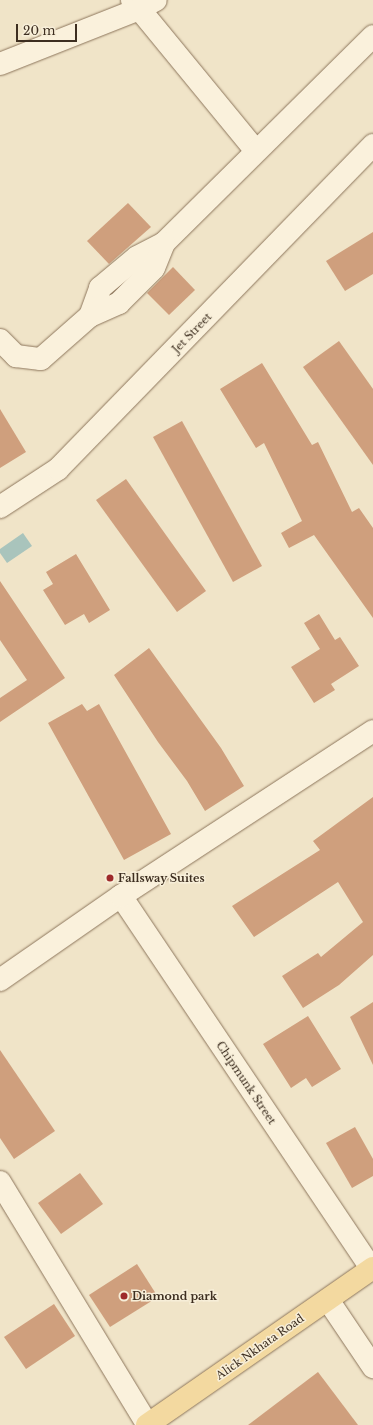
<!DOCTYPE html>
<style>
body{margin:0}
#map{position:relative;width:373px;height:1425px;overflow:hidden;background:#f0e4c8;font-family:"Libre Baskerville",serif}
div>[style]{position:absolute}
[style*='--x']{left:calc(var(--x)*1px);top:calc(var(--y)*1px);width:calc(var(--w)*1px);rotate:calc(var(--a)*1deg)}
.water>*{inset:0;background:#a9c4bc}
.building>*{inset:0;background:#cf9f7d}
.roads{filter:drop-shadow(0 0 1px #8d765c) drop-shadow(0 0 1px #8d765c)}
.minor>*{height:22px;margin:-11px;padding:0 11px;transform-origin:11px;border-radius:11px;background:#faf1dc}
.major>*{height:22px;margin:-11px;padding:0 11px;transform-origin:11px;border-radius:11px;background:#f3d9a0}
.dots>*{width:11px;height:11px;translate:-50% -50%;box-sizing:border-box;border:2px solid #f7eed8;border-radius:50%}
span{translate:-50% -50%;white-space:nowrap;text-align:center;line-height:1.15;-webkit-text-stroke:3px #f7eed8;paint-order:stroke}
.street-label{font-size:11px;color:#3d2e20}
.poi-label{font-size:11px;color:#3d2e20;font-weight:700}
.left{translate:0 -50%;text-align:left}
.scale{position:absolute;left:16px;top:24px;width:61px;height:18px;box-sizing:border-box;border:2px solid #3d2e20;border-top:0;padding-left:5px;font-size:12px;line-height:14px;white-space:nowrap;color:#3d2e20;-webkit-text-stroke:3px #f7eed8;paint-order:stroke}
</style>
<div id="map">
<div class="water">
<div style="clip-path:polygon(23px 533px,32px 546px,7px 563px,0 553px,0 549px)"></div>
</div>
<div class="building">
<div style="clip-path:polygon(128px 203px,151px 227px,109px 264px,87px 241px)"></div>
<div style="clip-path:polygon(373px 232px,373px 274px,345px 291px,326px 261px)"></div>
<div style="clip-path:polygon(173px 267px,195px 290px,169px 315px,147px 293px)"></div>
<div style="clip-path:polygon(339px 341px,373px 389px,373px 465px,303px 367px)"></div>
<div style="clip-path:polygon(262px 363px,312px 445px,318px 442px,352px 512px,359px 508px,373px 528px,373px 618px,314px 535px,289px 548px,281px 533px,302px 521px,264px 443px,256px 448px,220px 389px)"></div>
<div style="clip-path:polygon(0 409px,26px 452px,0 468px)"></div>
<div style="clip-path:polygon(182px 421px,262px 566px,233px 582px,153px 437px)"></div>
<div style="clip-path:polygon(126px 479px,206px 591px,177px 612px,96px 500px)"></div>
<div style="clip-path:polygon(76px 554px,110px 610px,89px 623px,84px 614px,65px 625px,43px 590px,53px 584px,46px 572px)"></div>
<div style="clip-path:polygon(0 581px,65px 678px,0 722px,0 698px,27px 680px,0 640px)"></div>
<div style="clip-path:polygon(319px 614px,335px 640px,340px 637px,359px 666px,331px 684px,335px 690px,314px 703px,291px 667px,320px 649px,304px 623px)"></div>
<div style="clip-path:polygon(149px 648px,221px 748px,244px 786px,205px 811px,187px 781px,158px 742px,114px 675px)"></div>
<div style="clip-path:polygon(82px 704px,87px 711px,99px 704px,171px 834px,124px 860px,48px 723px)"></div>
<div style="clip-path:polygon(373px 797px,373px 955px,339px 985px,303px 1008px,282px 976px,318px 953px,321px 957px,363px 922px,338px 882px,254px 937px,232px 906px,320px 850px,313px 841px)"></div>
<div style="clip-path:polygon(373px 1002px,373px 1065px,350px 1017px)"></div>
<div style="clip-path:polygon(308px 1016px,341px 1069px,312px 1087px,306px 1078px,291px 1088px,263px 1044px)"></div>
<div style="clip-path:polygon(0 1050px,55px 1131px,14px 1159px,0 1138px)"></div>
<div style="clip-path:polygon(355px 1127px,373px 1159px,373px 1176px,352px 1188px,326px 1143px)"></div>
<div style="clip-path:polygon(80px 1173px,103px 1204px,61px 1234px,38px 1203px)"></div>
<div style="clip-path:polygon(137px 1264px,158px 1297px,110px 1327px,89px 1295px)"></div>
<div style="clip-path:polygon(54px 1304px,75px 1336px,26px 1369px,4px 1337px)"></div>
<div style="clip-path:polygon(318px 1372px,358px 1425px,248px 1425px)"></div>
</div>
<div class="roads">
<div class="minor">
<div style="--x:132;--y:0;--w:195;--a:50.6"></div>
<div style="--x:0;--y:64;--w:149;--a:-21.6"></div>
<div style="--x:139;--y:9;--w:19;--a:-28"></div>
<div style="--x:90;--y:316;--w:30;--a:-70"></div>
<div style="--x:100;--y:288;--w:48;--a:-40"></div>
<div style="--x:137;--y:257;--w:30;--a:-27"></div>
<div style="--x:164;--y:243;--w:294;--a:-44.7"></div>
<div style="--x:0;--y:340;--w:23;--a:45"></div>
<div style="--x:16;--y:356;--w:25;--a:7"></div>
<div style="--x:41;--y:359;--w:65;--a:-41.3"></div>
<div style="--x:90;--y:316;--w:32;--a:-24"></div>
<div style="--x:119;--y:303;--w:49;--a:-45"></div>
<div style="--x:154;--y:268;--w:27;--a:-68"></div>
<div style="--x:0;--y:507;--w:69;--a:-33.2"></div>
<div style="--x:58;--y:469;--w:452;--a:-45.8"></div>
<div style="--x:121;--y:896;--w:450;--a:56.1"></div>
<div style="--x:0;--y:980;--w:147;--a:-34.8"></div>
<div style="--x:121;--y:896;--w:301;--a:-33.2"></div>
<div style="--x:0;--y:1182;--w:285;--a:58.7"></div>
<div style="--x:328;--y:1300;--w:81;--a:56.1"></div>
</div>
<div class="major">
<div style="--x:147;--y:1425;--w:275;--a:-34.8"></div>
</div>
</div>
<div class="dots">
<div style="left:110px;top:878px;background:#9e2a2b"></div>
<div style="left:124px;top:1296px;background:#9e2a2b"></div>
</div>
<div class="street-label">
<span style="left:192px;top:333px;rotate:-46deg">Jet Street</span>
<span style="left:246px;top:1083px;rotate:56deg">Chipmunk Street</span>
<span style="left:260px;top:1347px;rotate:-35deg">Alick Nkhata Road</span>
</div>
<div class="poi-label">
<span class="left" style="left:118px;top:878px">Fallsway Suites</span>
<span class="left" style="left:132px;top:1296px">Diamond park</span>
</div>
<div class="scale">20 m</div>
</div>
